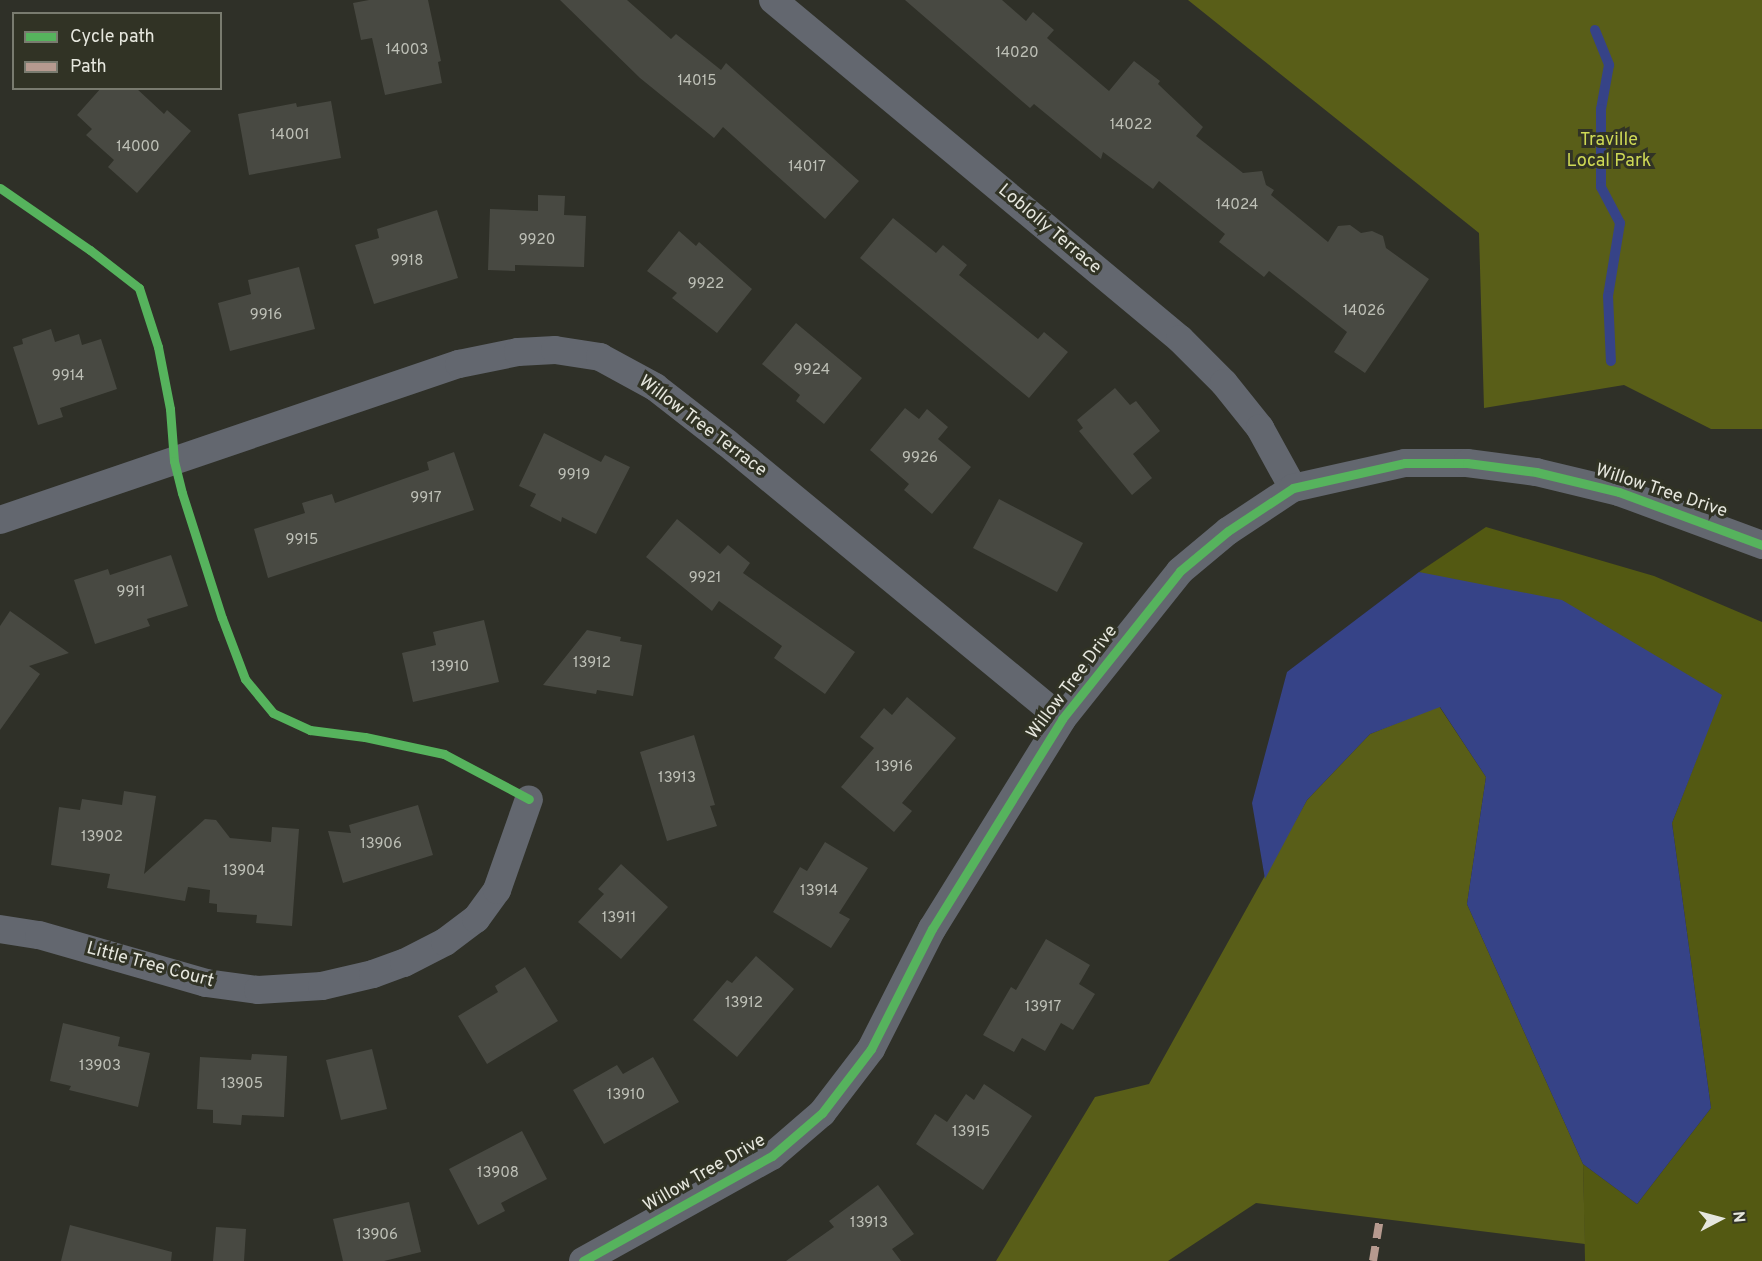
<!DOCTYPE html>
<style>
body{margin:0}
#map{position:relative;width:1762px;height:1261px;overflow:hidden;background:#2f3028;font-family:Overpass,sans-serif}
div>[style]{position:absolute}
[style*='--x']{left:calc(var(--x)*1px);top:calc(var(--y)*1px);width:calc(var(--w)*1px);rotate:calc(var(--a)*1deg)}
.green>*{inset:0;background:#535912}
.forest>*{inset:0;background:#595e18}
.water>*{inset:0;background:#364387}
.stream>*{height:10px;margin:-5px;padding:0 5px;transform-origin:5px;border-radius:5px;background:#364387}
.building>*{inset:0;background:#484942}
.minor>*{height:28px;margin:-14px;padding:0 14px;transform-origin:14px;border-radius:14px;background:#63676f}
.quiet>*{height:8px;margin-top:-4px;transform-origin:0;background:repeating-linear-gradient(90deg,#b69a8f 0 15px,transparent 0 23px)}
.cycleway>*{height:9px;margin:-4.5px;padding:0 4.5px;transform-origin:4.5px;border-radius:4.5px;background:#56b35d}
span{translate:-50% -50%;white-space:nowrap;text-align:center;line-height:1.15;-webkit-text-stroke:6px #313325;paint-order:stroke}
.number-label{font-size:15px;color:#bec0b7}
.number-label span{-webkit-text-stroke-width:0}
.park-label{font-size:18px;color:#ced955}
.street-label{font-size:18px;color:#e6e7de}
.legend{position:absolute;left:12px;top:12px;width:210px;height:78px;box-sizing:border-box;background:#313325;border:2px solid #797b6f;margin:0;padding:8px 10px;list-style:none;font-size:18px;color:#e6e7de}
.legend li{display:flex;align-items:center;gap:12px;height:30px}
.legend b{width:30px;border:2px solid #797b6f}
.north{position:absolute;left:1690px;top:1189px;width:60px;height:60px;-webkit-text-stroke:4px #313325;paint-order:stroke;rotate:84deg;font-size:16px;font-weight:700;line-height:24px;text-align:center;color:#e6e7de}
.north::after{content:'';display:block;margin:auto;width:21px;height:27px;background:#e6e7de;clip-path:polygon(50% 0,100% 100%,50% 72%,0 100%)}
</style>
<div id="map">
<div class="green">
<div style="clip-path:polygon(1486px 527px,1654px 576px,1762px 622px,1762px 1261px,1585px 1261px,1583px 1164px,1637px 1204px,1711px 1108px,1672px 823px,1721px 695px,1419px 572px)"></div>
</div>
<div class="forest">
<div style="clip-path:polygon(1188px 0,1762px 0,1762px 429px,1711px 429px,1624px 385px,1484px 408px,1479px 233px)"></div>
<div style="clip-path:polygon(1439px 706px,1486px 777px,1467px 904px,1583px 1164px,1585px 1244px,1256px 1203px,1168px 1261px,996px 1261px,1095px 1097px,1149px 1084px,1307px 800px,1370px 734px)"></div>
</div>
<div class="water">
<div style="clip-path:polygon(1419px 572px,1562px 600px,1722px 695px,1672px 823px,1711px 1108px,1637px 1204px,1583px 1164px,1467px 904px,1486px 777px,1440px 707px,1370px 734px,1307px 800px,1265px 879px,1252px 803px,1287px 672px)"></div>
</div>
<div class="stream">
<div style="--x:1595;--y:30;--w:38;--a:68"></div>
<div style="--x:1609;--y:65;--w:45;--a:100.3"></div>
<div style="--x:1601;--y:109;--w:78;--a:90"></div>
<div style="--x:1601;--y:187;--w:41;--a:62.2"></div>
<div style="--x:1620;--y:223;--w:74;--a:99.3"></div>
<div style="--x:1608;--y:296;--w:65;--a:87.4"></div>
</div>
<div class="building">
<div style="clip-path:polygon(369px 0,428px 0,441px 61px,438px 62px,442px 83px,385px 95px,372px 38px,361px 40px,353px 3px)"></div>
<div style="clip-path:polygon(560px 0,627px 0,671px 39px,676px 34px,721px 70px,726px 63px,859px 181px,825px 219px,723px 127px,714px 138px,640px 78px)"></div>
<div style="clip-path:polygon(905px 0,1002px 0,1026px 21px,1033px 12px,1054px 30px,1047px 38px,1109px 91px,1134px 61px,1160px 81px,1158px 84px,1203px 127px,1196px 136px,1243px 173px,1262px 171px,1266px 185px,1274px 190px,1271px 195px,1328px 242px,1338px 226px,1350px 225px,1361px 233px,1372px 231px,1383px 236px,1386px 248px,1429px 279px,1365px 373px,1334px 352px,1347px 332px,1269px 271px,1264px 277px,1219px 242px,1225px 234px,1159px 181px,1153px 189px,1103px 152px,1101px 159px,1034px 104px,1030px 108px)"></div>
<div style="clip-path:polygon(101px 88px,136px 88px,164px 114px,167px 110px,191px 131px,137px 193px,108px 167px,114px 160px,86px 135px,92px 129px,77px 115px)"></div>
<div style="clip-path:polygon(331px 101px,341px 158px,249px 175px,238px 114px,296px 103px,297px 107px)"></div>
<div style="clip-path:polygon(538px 195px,565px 196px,564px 215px,586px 216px,584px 267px,515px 265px,515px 271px,488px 270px,490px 209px,538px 211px)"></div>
<div style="clip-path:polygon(437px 210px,458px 278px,374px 304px,355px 245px,379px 238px,377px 229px)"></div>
<div style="clip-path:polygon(893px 218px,936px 253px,943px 245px,967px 265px,959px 275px,1038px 339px,1044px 332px,1068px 352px,1029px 398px,860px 258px)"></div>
<div style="clip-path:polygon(679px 231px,696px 246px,699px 242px,752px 289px,717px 333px,672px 298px,677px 293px,647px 271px)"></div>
<div style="clip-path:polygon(299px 267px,315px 329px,230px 351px,218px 303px,251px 294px,248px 280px)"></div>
<div style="clip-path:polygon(796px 323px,862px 378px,824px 424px,796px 401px,800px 395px,762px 364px)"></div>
<div style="clip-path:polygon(51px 329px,55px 342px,79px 334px,82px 345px,101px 339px,117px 389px,60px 408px,63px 417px,38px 425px,13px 347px,23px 344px,22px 339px)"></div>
<div style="clip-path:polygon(1115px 388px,1130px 405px,1136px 401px,1160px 431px,1133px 454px,1152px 478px,1132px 495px,1079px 431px,1083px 428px,1077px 420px)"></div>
<div style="clip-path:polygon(905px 408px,919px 419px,927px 409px,948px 427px,938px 439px,971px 467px,932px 514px,904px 490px,909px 484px,870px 450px)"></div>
<div style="clip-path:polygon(544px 433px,601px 462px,605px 455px,630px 467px,596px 534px,562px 517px,561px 522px,530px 506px,536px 494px,519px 486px)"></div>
<div style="clip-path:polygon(454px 452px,474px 510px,268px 578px,254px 529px,305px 513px,302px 503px,332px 494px,335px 503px,429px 470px,427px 462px)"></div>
<div style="clip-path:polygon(999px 499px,1083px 543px,1057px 592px,973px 548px)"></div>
<div style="clip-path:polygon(677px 519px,720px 554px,728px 545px,750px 563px,743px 573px,855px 652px,825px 694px,774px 658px,782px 646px,719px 601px,712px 611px,646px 557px)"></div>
<div style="clip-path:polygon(171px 555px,188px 606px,147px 619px,150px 626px,95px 644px,74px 580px,108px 569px,110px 575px)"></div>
<div style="clip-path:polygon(10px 611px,69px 653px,29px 666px,40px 674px,0 730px,0 626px)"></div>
<div style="clip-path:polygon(484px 620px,499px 682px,413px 702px,402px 653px,436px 645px,433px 632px)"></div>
<div style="clip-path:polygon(587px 630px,621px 637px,620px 641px,642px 645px,633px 696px,597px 690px,596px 694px,543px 685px)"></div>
<div style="clip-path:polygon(907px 697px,956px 738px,902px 803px,912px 811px,894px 832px,841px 787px,874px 748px,860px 737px,884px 708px,892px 715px)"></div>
<div style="clip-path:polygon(694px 735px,715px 805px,710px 806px,717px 826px,667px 841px,640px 752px)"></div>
<div style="clip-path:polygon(124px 791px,156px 796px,144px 874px,205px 819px,216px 820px,230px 838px,271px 842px,272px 827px,299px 829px,292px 926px,256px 923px,257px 915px,217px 912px,217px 904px,209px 903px,210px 890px,188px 887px,185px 901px,107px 888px,110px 874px,51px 865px,59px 807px,80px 810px,82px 799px,122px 805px)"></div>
<div style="clip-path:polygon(418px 805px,433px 855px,343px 883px,328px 831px,351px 833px,349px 825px)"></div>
<div style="clip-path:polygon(825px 842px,868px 868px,839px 913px,850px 919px,831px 948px,773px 912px,800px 867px,807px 871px)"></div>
<div style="clip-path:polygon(621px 864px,668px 907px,621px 959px,578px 922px,604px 894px,598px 889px)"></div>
<div style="clip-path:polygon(1046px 939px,1090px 965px,1079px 984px,1095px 994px,1073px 1030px,1061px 1023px,1045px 1051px,1022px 1038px,1014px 1052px,983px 1035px,1011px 987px,1016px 990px)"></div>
<div style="clip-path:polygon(756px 956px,794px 989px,737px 1057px,693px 1020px,727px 980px,732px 983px)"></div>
<div style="clip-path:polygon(525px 967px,558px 1021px,487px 1064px,458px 1016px,498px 992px,495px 986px)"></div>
<div style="clip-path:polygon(63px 1023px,120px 1037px,118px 1046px,150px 1053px,138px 1107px,69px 1090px,71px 1086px,50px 1081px)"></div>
<div style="clip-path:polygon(372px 1049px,387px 1109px,341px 1120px,326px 1060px)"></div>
<div style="clip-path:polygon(252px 1054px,287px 1056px,284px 1117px,242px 1115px,241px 1125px,213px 1123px,213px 1110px,197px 1109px,200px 1057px,251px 1060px)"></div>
<div style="clip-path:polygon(653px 1057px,679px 1102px,604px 1144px,573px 1090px,617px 1065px,623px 1074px)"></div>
<div style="clip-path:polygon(984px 1084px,1032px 1116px,983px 1190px,916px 1144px,935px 1114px,947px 1122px,966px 1094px,974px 1100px)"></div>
<div style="clip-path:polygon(522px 1131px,547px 1179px,501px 1203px,505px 1211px,478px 1225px,449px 1169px)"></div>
<div style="clip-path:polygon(878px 1185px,914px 1234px,892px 1249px,901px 1261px,786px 1261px,834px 1227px,829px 1221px)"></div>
<div style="clip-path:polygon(409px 1202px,421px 1252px,384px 1261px,343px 1261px,333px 1219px)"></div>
<div style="clip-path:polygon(70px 1225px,172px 1252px,171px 1261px,61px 1261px)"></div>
<div style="clip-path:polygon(216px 1227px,246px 1229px,244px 1261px,213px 1261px)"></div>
</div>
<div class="minor">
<div style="--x:773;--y:0;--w:530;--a:39.79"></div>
<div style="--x:1180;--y:339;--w:62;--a:45"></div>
<div style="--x:1224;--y:383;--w:58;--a:51.3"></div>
<div style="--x:1260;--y:428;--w:68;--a:61.2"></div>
<div style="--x:0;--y:520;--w:485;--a:-18.8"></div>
<div style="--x:459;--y:364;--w:60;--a:-11.5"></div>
<div style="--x:518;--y:352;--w:37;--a:-3"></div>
<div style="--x:555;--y:350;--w:46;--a:8.8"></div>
<div style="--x:600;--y:357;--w:63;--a:28.6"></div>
<div style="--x:655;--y:387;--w:91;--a:37.9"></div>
<div style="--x:727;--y:443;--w:434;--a:39.5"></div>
<div style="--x:0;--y:929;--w:39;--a:9"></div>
<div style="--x:39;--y:935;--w:174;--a:16"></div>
<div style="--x:206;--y:983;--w:52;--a:7.7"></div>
<div style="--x:258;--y:990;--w:64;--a:-3.6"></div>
<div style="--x:322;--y:986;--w:52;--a:-13.2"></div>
<div style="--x:373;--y:974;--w:33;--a:-20"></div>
<div style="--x:404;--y:963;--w:46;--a:-27.1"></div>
<div style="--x:445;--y:942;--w:39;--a:-37"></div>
<div style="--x:476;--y:919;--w:36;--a:-54"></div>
<div style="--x:497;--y:890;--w:96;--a:-70.6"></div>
<div style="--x:583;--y:1261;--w:216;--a:-29.1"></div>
<div style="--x:772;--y:1156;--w:66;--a:-40.7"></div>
<div style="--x:822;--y:1113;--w:81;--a:-52.6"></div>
<div style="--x:871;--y:1049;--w:135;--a:-63.1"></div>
<div style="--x:932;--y:929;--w:247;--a:-58.2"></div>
<div style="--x:1062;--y:719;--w:189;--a:-51.4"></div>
<div style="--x:1180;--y:571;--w:62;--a:-39.8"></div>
<div style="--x:1228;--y:531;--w:78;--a:-33.5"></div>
<div style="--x:1293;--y:488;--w:115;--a:-12.6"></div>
<div style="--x:1405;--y:463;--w:62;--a:0"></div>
<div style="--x:1467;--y:463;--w:70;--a:7.4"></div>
<div style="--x:1536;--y:472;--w:85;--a:13.5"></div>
<div style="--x:1619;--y:492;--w:153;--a:20.3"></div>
</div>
<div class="quiet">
<div style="--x:1373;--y:1261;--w:44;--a:-80.8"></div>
</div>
<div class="cycleway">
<div style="--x:0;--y:188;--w:109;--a:34.6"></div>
<div style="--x:90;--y:250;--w:62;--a:37.8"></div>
<div style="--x:139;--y:288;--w:62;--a:72.1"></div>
<div style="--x:158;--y:347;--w:63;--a:79"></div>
<div style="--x:170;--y:409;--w:52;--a:85.6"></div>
<div style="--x:174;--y:461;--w:33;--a:76"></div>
<div style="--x:182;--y:493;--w:131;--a:72.3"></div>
<div style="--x:222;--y:618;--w:65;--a:69.3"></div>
<div style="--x:245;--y:679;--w:44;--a:50.5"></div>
<div style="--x:273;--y:713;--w:41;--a:24.7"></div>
<div style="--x:310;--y:730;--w:55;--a:7.3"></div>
<div style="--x:365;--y:737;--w:81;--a:12.1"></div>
<div style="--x:444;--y:754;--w:96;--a:27.9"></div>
<div style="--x:583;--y:1261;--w:216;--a:-29.1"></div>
<div style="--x:772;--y:1156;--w:66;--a:-40.7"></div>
<div style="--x:822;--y:1113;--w:81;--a:-52.6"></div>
<div style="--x:871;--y:1049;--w:135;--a:-63.1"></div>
<div style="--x:932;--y:929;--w:247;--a:-58.2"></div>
<div style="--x:1062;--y:719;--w:189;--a:-51.4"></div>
<div style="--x:1180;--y:571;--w:62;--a:-39.8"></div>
<div style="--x:1228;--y:531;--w:78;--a:-33.5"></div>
<div style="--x:1293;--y:488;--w:115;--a:-12.6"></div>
<div style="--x:1405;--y:463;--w:62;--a:0"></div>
<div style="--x:1467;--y:463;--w:70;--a:7.4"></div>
<div style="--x:1536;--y:472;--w:85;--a:13.5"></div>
<div style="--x:1619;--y:492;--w:153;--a:20.3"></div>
</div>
<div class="number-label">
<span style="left:407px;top:51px">14003</span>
<span style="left:1017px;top:54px">14020</span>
<span style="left:697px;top:82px">14015</span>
<span style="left:1131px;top:126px">14022</span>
<span style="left:290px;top:136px">14001</span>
<span style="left:138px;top:148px">14000</span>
<span style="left:807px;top:168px">14017</span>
<span style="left:1237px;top:206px">14024</span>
<span style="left:537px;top:241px">9920</span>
<span style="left:407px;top:262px">9918</span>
<span style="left:706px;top:285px">9922</span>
<span style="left:1364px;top:312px">14026</span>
<span style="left:266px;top:316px">9916</span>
<span style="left:812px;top:371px">9924</span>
<span style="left:68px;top:377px">9914</span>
<span style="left:920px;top:459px">9926</span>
<span style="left:574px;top:476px">9919</span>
<span style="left:426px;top:499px">9917</span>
<span style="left:302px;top:541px">9915</span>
<span style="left:705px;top:579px">9921</span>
<span style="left:131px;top:593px">9911</span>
<span style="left:592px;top:664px">13912</span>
<span style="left:450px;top:668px">13910</span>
<span style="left:894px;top:768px">13916</span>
<span style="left:677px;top:779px">13913</span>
<span style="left:102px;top:838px">13902</span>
<span style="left:381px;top:845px">13906</span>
<span style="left:244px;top:872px">13904</span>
<span style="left:819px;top:892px">13914</span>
<span style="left:619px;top:919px">13911</span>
<span style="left:744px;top:1004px">13912</span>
<span style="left:1043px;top:1008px">13917</span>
<span style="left:100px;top:1067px">13903</span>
<span style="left:242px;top:1085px">13905</span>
<span style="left:626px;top:1096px">13910</span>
<span style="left:971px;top:1133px">13915</span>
<span style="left:498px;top:1174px">13908</span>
<span style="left:869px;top:1224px">13913</span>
<span style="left:377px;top:1236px">13906</span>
</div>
<div class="park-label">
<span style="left:1609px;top:152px">Traville<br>Local Park</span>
</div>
<div class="street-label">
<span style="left:1049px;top:230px;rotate:40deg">Loblolly Terrace</span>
<span style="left:702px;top:427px;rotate:37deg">Willow Tree Terrace</span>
<span style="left:1661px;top:492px;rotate:18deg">Willow Tree Drive</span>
<span style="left:1073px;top:683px;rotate:-53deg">Willow Tree Drive</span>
<span style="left:150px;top:966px;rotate:15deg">Little Tree Court</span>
<span style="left:705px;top:1174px;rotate:-30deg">Willow Tree Drive</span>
</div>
<ul class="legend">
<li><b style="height:8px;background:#56b35d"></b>Cycle path</li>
<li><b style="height:8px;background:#b69a8f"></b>Path</li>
</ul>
<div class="north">N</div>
</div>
